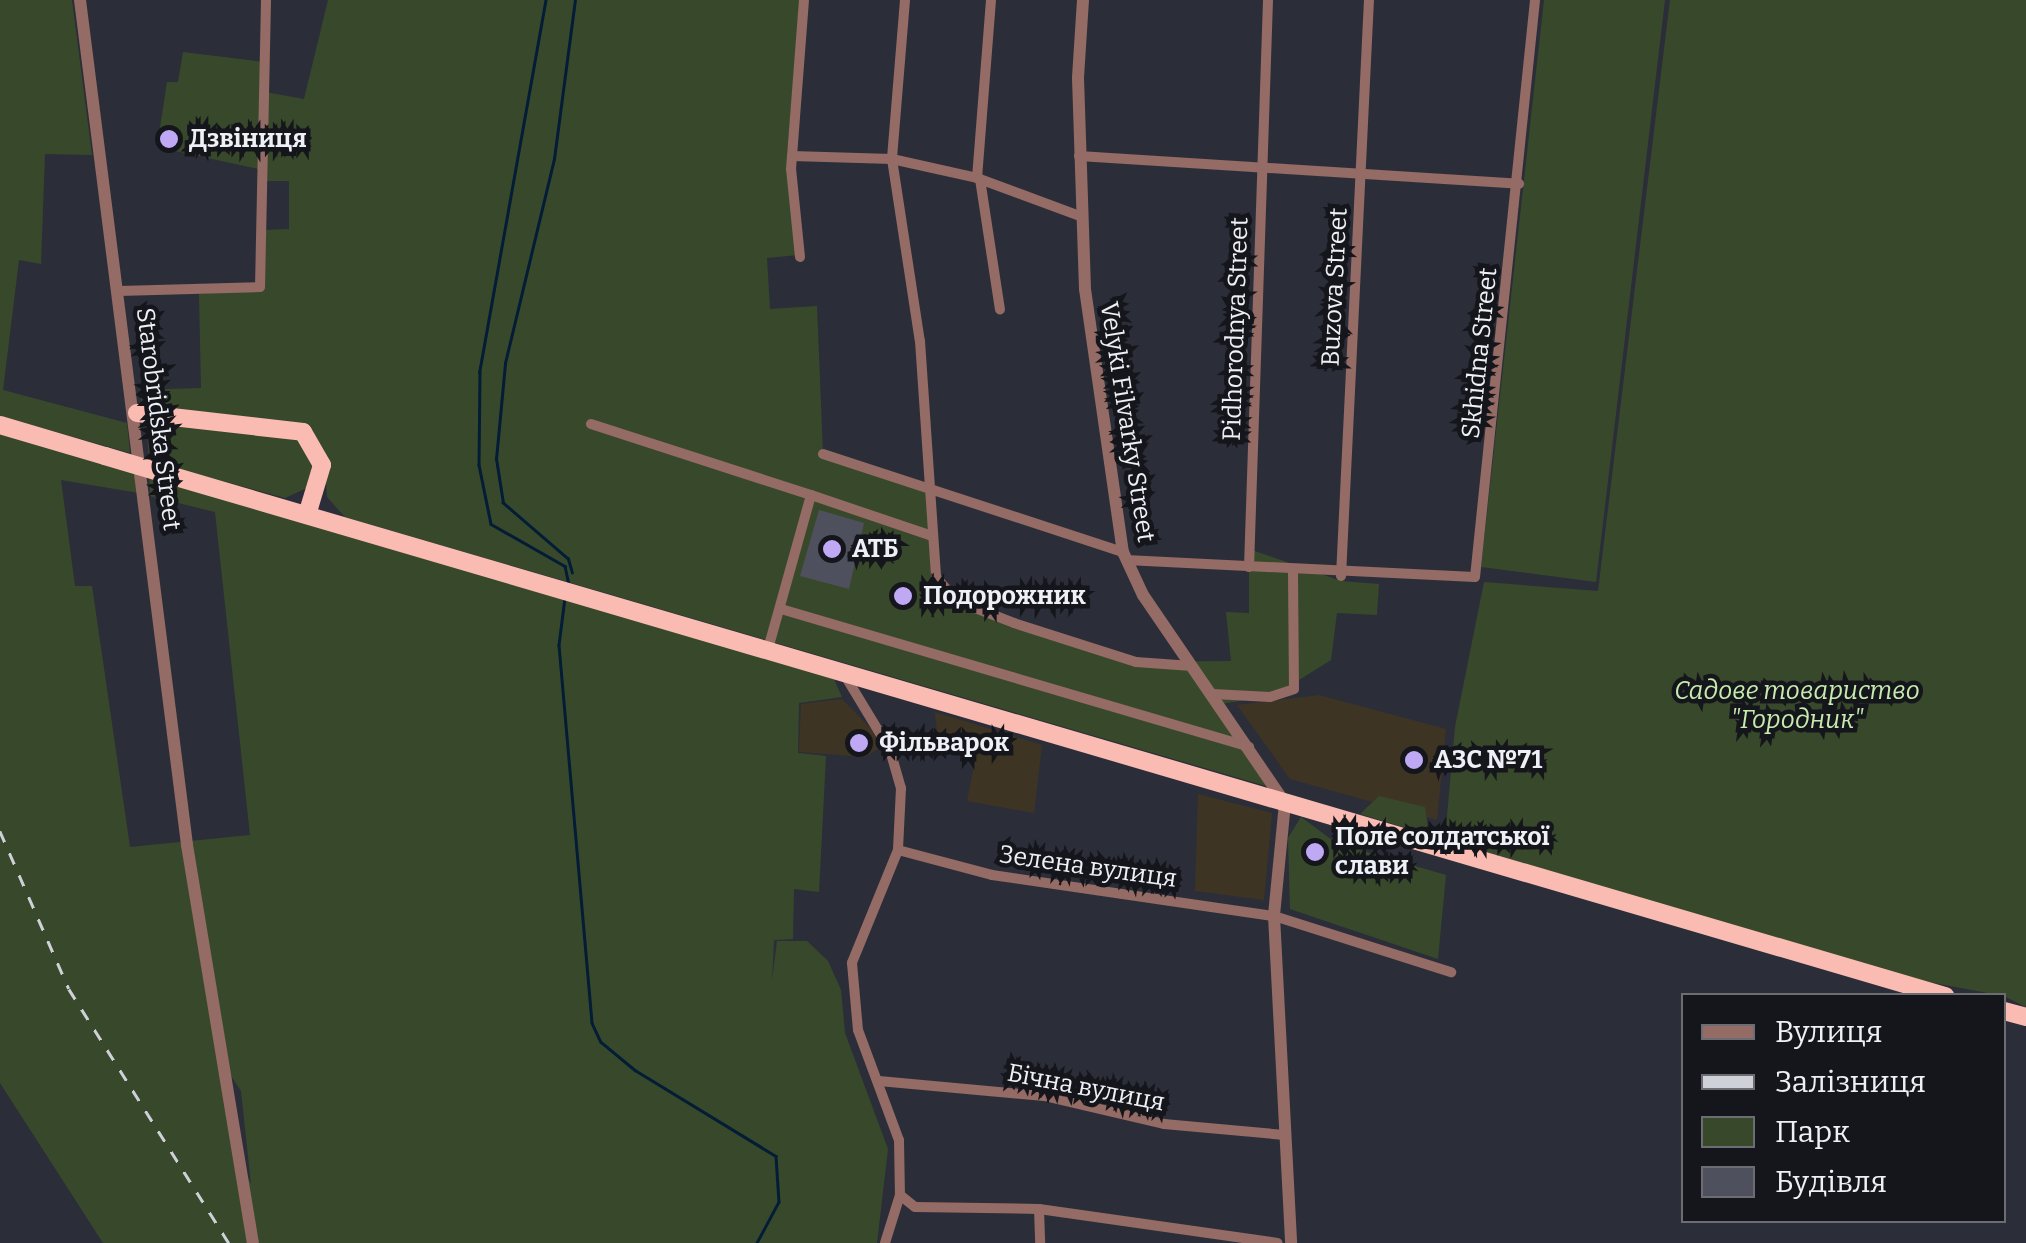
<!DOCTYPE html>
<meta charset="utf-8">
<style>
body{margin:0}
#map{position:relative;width:2026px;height:1243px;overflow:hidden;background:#2b2e39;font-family:Bitter,serif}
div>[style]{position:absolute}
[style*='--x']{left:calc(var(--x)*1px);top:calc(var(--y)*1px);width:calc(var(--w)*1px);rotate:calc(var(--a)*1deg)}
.commercial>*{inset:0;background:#3e3424}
.green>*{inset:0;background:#38492b}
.stream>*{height:2.5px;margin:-1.25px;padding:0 1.25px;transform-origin:1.25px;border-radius:1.25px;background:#041d36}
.building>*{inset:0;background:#4e515d}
.minor>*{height:10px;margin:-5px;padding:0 5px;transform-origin:5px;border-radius:5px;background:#946b65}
.tertiary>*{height:12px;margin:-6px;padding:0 6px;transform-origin:6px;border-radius:6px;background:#946b65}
.trunk>*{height:18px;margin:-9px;padding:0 9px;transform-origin:9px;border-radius:9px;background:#fabcb2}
.rail>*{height:2.5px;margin-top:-1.25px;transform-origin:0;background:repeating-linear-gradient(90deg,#cfd1d9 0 12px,transparent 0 24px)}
.trunk-bridge>*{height:18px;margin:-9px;padding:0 9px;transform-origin:9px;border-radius:9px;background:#fabcb2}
.dots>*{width:28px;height:28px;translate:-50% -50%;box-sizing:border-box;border:5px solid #15161b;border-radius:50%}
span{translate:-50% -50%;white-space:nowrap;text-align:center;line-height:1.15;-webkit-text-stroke:9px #15161b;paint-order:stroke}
.poi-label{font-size:25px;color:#eef0f7;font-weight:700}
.left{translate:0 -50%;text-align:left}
.street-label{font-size:25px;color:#eef0f7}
.park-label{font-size:25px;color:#c7ebae;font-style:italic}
.legend{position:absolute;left:1681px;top:993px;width:325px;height:230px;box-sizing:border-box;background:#15161b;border:2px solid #6c6d73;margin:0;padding:12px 18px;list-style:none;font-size:30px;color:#eef0f7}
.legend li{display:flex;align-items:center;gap:20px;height:50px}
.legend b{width:50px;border:2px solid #6c6d73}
</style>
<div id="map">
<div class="commercial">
<div style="clip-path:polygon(1319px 695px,1446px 729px,1437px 820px,1290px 779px,1237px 705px)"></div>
<div style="clip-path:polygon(842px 699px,886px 744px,865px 757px,799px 752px,801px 704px)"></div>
<div style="clip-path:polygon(935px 712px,1042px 745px,1034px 813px,967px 801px,977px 749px,938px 739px)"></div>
<div style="clip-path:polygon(1198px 794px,1272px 813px,1264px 900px,1195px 891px)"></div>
</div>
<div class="green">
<div style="clip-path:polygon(0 0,72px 0,92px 155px,45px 154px,41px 264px,19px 260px,3px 390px,127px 423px,130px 453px,0 416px)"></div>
<div style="clip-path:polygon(328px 0,800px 0,787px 155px,798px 255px,767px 258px,770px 309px,817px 306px,823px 454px,935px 493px,933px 564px,957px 601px,1136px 662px,1231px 661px,1226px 612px,1249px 613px,1249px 549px,1341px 581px,1379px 584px,1377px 615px,1337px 613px,1331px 660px,1275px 695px,1221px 704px,1280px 790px,345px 517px,327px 497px,324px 450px,298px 424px,142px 406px,139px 390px,201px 388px,199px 294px,260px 287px,264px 230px,289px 229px,289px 181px,264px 181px,263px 170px,157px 147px,167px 82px,178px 82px,183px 52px,264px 62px,265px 92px,304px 99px)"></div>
<div style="clip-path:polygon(1544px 0,1665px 0,1596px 582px,1481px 567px)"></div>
<div style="clip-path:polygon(1670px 0,2026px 0,2026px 1007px,2004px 996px,1891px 975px,1459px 844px,1446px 827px,1455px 727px,1484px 582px,1598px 591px)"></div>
<div style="clip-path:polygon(158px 421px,299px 437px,315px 459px,309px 487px,285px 498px,149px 461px,147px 433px)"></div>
<div style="clip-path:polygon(evenodd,0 430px,136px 472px,139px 493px,61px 480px,75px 586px,92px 586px,130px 847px,250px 835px,215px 512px,150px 496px,149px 474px,834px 679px,842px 697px,799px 703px,798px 753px,826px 756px,819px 892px,794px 889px,793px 939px,774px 940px,772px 981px,777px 941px,807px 941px,828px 961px,841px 990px,845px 1033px,888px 1149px,877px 1243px,103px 1243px,0 1083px,0 430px,221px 1061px,241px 1091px,251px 1184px,231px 1141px,221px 1061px)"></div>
<div style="clip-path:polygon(1379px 796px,1425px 807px,1429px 835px,1360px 814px)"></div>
<div style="clip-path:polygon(1301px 817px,1336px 843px,1446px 875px,1438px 959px,1290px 909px,1288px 838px)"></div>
</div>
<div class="stream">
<div style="--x:546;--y:0;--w:378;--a:100.1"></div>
<div style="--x:480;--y:372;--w:93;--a:90.6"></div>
<div style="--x:479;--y:465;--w:60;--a:78.5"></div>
<div style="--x:491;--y:524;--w:85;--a:29.6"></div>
<div style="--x:565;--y:566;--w:19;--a:78"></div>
<div style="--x:572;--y:573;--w:15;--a:-106"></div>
<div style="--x:568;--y:559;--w:86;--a:-139.3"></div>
<div style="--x:503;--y:503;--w:45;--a:-99"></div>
<div style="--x:496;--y:459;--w:96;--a:-84.6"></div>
<div style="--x:505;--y:363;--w:210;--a:-76.5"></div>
<div style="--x:554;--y:159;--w:160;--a:-82.5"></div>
<div style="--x:565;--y:598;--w:47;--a:97.3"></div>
<div style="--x:559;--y:645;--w:379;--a:85"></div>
<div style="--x:592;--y:1023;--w:21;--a:65"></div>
<div style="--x:601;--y:1042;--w:44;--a:39.5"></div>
<div style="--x:635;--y:1070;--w:165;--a:31.4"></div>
<div style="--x:776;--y:1156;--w:46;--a:86.3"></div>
<div style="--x:779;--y:1202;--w:47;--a:118.2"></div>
</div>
<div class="building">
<div style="clip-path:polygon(819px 510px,864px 523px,849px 589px,800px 576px)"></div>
</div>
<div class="minor">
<div style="--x:905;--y:0;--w:160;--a:94.7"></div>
<div style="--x:892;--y:159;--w:184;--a:81.3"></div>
<div style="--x:920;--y:341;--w:237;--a:86.1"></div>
<div style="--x:936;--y:577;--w:32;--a:49"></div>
<div style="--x:957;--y:601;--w:61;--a:21.1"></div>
<div style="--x:1014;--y:623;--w:128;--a:17.7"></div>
<div style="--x:1136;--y:662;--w:56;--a:4.1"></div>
<div style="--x:792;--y:156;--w:100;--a:1.7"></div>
<div style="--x:892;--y:159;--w:87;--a:12.6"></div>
<div style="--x:977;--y:178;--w:110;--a:20.3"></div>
<div style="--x:1079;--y:156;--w:441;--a:3.6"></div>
<div style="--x:977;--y:178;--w:179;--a:-85.5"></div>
<div style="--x:980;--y:179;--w:132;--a:81.3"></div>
<div style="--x:800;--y:257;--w:88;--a:-95.8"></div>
<div style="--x:791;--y:169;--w:169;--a:-85.6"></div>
<div style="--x:119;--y:291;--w:141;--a:-1.6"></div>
<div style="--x:260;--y:287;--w:287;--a:-88.8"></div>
<div style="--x:591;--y:424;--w:231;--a:17.9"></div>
<div style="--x:811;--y:495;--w:164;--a:105.6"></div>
<div style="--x:823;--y:454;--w:316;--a:18.1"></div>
<div style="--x:811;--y:495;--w:128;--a:18.7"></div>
<div style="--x:1126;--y:560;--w:349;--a:2.8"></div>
<div style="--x:1475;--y:577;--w:580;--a:-84.06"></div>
<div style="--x:1249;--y:567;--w:567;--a:-88.08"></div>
<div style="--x:1341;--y:576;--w:577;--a:-87.22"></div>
<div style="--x:781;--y:609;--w:488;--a:16.4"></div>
<div style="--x:844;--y:674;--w:89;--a:58.8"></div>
<div style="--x:890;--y:750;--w:40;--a:74"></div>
<div style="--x:901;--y:788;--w:62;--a:92.8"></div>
<div style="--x:898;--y:850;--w:122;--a:112.2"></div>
<div style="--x:852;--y:963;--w:67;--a:84.9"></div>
<div style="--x:858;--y:1030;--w:117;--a:69.6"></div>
<div style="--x:899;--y:1140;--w:55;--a:89"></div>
<div style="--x:900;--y:1195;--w:50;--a:107.4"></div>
<div style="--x:1213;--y:694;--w:57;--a:3"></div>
<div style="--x:1270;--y:697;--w:25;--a:-18"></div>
<div style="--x:1294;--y:689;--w:118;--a:-90.5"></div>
<div style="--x:898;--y:850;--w:97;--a:14.9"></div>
<div style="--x:992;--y:875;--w:285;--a:8.3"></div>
<div style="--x:1274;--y:916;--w:186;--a:17.6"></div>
<div style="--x:879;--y:1081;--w:166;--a:5.2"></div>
<div style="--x:1044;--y:1096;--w:123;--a:13.1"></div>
<div style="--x:1164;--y:1124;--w:121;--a:5.2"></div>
<div style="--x:900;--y:1195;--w:19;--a:39"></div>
<div style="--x:915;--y:1207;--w:124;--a:0.9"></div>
<div style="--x:1039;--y:1209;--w:241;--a:8.1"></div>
<div style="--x:1039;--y:1209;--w:34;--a:88"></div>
</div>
<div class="tertiary">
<div style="--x:80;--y:0;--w:852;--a:82.78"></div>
<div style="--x:187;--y:845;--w:403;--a:80.6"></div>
<div style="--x:1083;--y:0;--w:78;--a:93.7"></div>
<div style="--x:1078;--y:78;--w:211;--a:88.1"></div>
<div style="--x:1085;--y:289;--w:266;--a:81.8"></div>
<div style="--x:1123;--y:552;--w:47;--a:65.1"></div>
<div style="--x:1143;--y:595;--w:252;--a:55.7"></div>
<div style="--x:1285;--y:803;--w:114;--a:95.6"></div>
<div style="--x:1274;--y:916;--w:327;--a:87"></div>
</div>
<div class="trunk">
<div style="--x:137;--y:413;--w:167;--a:6.5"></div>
<div style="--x:303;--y:432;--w:38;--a:60"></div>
<div style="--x:322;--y:465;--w:52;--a:106.7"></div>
<div style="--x:0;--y:425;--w:109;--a:16.4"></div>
<div style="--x:176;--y:477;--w:1844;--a:16.35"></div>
<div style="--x:2004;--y:1011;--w:23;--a:15"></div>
</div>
<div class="rail">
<div style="--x:0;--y:831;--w:172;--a:66.4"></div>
<div style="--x:69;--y:989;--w:300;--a:57.8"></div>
</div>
<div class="trunk-bridge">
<div style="--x:105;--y:456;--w:74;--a:16.5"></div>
</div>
<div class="dots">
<div style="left:169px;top:139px;background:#bfa9f4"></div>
<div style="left:832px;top:549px;background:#bfa9f4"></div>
<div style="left:903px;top:596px;background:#bfa9f4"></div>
<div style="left:859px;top:743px;background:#bfa9f4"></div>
<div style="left:1414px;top:760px;background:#bfa9f4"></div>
<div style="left:1315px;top:852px;background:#bfa9f4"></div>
</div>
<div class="poi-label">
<span class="left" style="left:189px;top:139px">Дзвіниця</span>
<span class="left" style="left:852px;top:549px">АТБ</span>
<span class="left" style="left:923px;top:596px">Подорожник</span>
<span class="left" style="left:879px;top:743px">Фільварок</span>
<span class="left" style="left:1434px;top:760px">АЗС №71</span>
<span class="left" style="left:1335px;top:852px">Поле солдатської<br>слави</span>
</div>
<div class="street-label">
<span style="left:1335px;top:287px;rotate:-87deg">Buzova Street</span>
<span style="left:1236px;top:329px;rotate:-88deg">Pidhorodnya Street</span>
<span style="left:1480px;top:353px;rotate:-84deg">Skhidna Street</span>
<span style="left:158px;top:419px;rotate:83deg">Starobridska Street</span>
<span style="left:1127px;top:422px;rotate:81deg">Velyki Filvarky Street</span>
<span style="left:1088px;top:867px;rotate:8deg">Зелена вулиця</span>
<span style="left:1086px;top:1088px;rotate:11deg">Бічна вулиця</span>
</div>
<div class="park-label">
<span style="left:1797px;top:706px">Садове товариство<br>"Городник"</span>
</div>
<ul class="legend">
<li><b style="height:12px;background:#946b65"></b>Вулиця</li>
<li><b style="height:12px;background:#cfd1d9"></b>Залізниця</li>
<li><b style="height:28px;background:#38492b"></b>Парк</li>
<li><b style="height:28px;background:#4e515d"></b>Будівля</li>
</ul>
</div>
